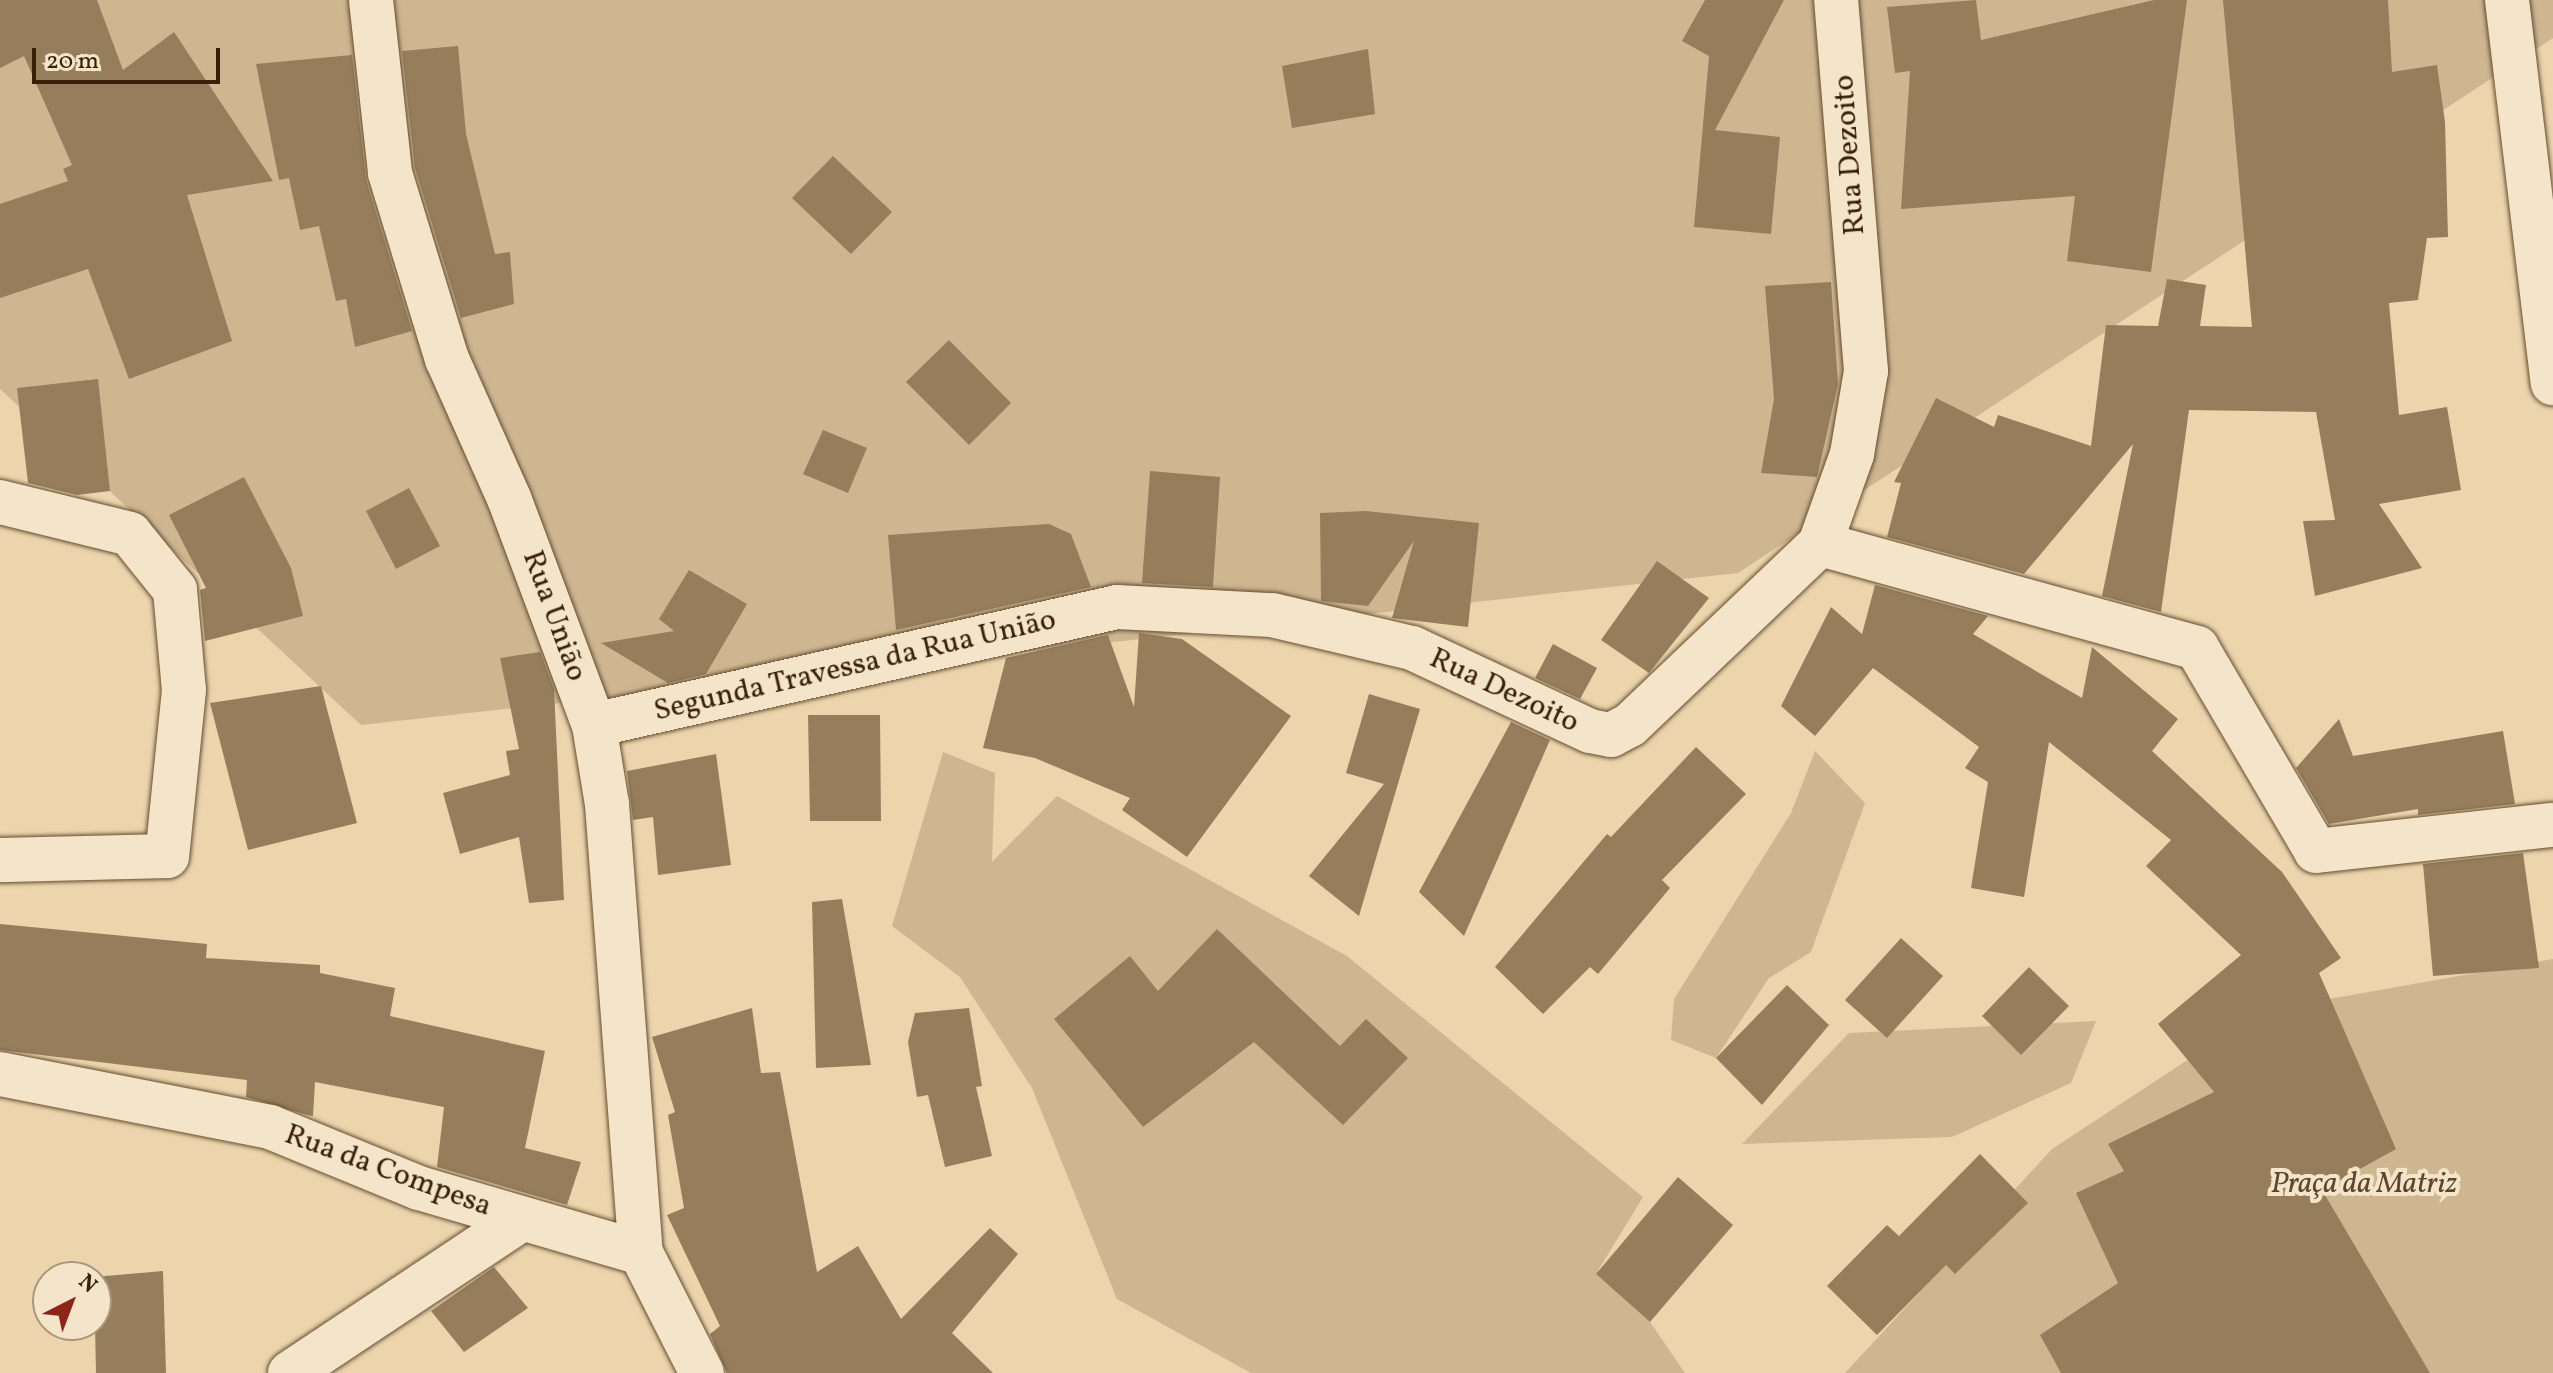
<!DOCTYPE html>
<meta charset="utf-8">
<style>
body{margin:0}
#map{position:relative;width:2553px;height:1373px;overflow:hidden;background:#ecd5ad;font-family:Vollkorn,serif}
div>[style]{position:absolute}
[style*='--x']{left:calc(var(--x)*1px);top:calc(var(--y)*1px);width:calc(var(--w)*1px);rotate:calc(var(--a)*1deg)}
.green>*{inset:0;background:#ceb691}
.building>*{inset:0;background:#967e5d}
.roads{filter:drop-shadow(0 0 2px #664d30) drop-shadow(0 0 2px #664d30)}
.minor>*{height:44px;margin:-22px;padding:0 22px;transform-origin:22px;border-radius:22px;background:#f3e4ca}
span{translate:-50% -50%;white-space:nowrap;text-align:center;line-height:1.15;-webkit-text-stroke:8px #f3e4ca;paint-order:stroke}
.street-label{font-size:30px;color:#392007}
.park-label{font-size:30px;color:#5e462a;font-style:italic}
.north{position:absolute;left:32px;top:1261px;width:80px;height:80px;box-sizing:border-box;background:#f3e4ca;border:2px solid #a9967c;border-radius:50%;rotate:42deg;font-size:22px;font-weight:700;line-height:32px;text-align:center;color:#392007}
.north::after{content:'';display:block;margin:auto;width:28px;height:36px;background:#8f2418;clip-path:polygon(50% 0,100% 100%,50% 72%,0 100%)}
.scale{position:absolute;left:32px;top:48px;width:188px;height:36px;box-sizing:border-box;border:4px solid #392007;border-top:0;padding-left:10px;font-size:24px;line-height:28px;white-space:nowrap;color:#392007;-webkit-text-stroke:6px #f3e4ca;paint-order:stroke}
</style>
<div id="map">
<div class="green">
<div style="clip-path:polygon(0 0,2553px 0,2553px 38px,1738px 573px,361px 725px,0 389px)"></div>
<div style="clip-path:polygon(1815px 751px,1865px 803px,1811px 952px,1769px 978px,1716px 1058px,1671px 1040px,1674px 999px,1791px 813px)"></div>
<div style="clip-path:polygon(943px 752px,995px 773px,992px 862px,1057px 796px,1347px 956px,1643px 1197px,1596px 1274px,1650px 1322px,1685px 1373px,1251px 1373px,1117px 1299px,1032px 1088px,960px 977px,892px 926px)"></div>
<div style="clip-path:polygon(2553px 959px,2553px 1373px,1845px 1373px,2052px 1149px,2262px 1011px)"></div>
<div style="clip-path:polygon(2096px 1021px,2071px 1083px,1952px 1137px,1742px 1144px,1849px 1033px)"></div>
</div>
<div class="building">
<div style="clip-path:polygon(0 0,97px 0,123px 70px,174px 32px,273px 181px,187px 195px,232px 341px,129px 379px,88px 269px,0 298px,0 204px,68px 181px,63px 169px,72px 165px,24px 56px,0 68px)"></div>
<div style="clip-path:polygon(1705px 0,1784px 0,1715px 130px,1780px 137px,1771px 234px,1694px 227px,1709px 56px,1682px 41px)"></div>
<div style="clip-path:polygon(1976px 0,1981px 40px,2154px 0,2187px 0,2151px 272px,2067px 261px,2075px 196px,1901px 209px,1910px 71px,1895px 73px,1887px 7px)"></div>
<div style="clip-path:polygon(2223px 0,2388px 0,2392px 72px,2437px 65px,2445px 122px,2448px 237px,2427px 238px,2418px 300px,2389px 303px,2399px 415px,2447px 407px,2461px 490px,2379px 504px,2422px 568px,2315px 596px,2303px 521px,2335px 520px,2316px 412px,2189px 410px,2161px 612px,2102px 596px,2133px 444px,2024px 574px,1887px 537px,1901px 483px,1894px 482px,1936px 398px,1994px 427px,1998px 415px,2091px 446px,2106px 325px,2158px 326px,2167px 279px,2206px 285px,2200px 326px,2252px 327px)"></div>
<div style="clip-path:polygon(458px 46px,466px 134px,495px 254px,510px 252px,514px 304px,461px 318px,415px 168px,402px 51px)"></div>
<div style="clip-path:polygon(1368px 49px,1375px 114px,1292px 128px,1282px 66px)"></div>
<div style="clip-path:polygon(352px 55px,366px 180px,412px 331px,355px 347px,346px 299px,336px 301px,319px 226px,300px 230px,289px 178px,279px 180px,256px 64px)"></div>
<div style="clip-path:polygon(833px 156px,892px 212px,851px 254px,792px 198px)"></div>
<div style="clip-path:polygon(1831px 282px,1838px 384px,1817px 477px,1761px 473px,1774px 399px,1765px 286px)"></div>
<div style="clip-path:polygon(949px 340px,1011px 403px,969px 445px,906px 382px)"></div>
<div style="clip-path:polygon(98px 379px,110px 491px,77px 495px,28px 483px,17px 388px)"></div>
<div style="clip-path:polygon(823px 430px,867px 448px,848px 493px,803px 474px)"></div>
<div style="clip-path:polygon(1150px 471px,1220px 477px,1213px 587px,1142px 583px)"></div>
<div style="clip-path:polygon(244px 477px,291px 568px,303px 616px,205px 641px,200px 590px,206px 588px,169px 515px)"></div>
<div style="clip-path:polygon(409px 488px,440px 546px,396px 569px,366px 511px)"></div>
<div style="clip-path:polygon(1366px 511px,1479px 523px,1468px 627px,1392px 618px,1414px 541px,1368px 606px,1321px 601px,1320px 513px)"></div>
<div style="clip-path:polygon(1049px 524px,1071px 534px,1091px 587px,896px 630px,888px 535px)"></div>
<div style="clip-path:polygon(1657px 561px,1709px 598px,1649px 673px,1601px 640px)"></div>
<div style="clip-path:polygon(689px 570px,747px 604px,706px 674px,668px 683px,601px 643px,674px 631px,659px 619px)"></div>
<div style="clip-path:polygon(1875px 585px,1988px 616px,1973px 634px,2082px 698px,2092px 647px,2178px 719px,2152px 751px,2282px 872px,2341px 958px,2319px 973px,2396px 1149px,2322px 1190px,2430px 1373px,2061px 1373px,2040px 1335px,2118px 1283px,2076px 1193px,2124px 1171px,2108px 1144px,2214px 1092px,2158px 1024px,2241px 955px,2146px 866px,2171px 840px,2049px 742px,2024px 897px,1971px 888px,1988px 782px,1965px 768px,1979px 747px,1873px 668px,1815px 736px,1781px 706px,1831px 607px,1862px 634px)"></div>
<div style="clip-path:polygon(1139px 633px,1182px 639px,1291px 716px,1187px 857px,1122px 810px,1130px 798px,1035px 758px,983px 748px,1006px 658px,1108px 635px,1134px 707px)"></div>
<div style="clip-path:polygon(1553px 644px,1597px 668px,1580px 699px,1535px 678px)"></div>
<div style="clip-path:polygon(540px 652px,554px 689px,564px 900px,529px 903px,519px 837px,460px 854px,443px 793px,510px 775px,506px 751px,519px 749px,500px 658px)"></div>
<div style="clip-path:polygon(321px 686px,357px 823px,248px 850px,210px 703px)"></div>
<div style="clip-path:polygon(1369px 694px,1420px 709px,1359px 916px,1309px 876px,1384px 784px,1346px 773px)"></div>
<div style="clip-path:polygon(808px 715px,880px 715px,881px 821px,810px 821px)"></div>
<div style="clip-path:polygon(2339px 719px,2353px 756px,2503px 731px,2515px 804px,2418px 815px,2418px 809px,2329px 824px,2296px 768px)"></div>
<div style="clip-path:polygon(1511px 722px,1550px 740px,1464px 936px,1419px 892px)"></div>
<div style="clip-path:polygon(1696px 747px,1746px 794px,1662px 880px,1670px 888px,1598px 974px,1590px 967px,1543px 1014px,1495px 967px,1607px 834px,1611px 837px)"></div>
<div style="clip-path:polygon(716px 754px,731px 865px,658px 875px,653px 817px,633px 820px,627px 771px)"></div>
<div style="clip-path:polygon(2523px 853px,2539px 968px,2433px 976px,2423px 864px)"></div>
<div style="clip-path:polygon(842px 899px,871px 1065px,816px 1068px,812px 902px)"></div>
<div style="clip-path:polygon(0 924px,207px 944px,206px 958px,320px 965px,320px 973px,395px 988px,390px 1016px,545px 1051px,525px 1148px,581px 1162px,567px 1205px,437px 1167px,444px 1107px,315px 1082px,313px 1116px,307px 1115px,246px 1097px,247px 1080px,0 1050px)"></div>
<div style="clip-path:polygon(1217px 929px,1340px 1046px,1366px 1019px,1408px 1058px,1343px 1125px,1254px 1042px,1143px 1127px,1054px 1019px,1130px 956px,1158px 991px)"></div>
<div style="clip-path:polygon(1901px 938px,1943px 976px,1887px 1038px,1845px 1000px)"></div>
<div style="clip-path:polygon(2029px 967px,2069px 1006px,2021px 1055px,1982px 1016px)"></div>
<div style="clip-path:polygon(1787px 985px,1829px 1025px,1762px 1105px,1716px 1058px)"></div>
<div style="clip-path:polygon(752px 1008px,761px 1073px,780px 1072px,817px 1272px,858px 1246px,901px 1319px,990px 1228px,1018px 1254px,952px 1333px,993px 1373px,727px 1373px,710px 1334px,720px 1326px,667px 1215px,684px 1208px,668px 1115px,675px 1112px,652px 1037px)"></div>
<div style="clip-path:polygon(969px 1008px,982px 1086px,976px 1087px,992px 1156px,945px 1167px,928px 1095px,917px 1097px,908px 1042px,915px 1013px)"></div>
<div style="clip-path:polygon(1980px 1154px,2028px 1203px,1955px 1274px,1946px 1265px,1877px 1335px,1827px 1286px,1887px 1225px,1899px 1236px)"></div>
<div style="clip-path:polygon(1678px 1177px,1733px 1225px,1650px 1322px,1596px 1274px)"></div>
<div style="clip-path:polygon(494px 1267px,528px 1308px,464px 1352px,431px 1311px)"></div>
<div style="clip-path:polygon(163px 1271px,166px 1373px,96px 1373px,94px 1277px)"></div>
</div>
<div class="roads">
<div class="minor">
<div style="--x:371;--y:0;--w:174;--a:83.7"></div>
<div style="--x:390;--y:173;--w:195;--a:73"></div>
<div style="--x:447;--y:359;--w:152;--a:66"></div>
<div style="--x:509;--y:498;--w:242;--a:69.5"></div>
<div style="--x:594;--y:725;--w:80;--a:80.7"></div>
<div style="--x:607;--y:804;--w:450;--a:85.7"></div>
<div style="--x:2507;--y:0;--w:386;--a:83.2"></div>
<div style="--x:0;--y:502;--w:134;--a:13.8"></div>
<div style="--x:130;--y:534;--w:72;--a:51.2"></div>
<div style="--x:175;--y:590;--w:100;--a:84.9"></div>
<div style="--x:184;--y:690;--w:167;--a:95.8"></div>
<div style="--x:167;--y:856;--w:167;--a:178.6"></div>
<div style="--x:1820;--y:544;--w:391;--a:15.4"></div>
<div style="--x:2197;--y:648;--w:235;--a:59.6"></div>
<div style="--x:2316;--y:851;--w:238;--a:-6.3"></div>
<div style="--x:594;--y:725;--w:536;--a:-12.71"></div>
<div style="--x:1117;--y:607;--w:155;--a:3"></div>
<div style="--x:1272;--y:615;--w:144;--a:13.3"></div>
<div style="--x:1412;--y:648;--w:196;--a:25"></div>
<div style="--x:1590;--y:731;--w:21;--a:11"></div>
<div style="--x:1611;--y:735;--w:21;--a:-28"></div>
<div style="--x:1630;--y:725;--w:262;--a:-43.6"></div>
<div style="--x:1820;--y:544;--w:96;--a:-70.4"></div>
<div style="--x:1852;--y:454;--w:84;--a:-80.4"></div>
<div style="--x:1866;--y:371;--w:372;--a:-94.6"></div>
<div style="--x:0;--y:1074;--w:275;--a:11.1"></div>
<div style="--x:270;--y:1127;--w:161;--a:22.3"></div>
<div style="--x:419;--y:1188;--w:231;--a:16.3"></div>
<div style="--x:641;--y:1253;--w:135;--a:63.1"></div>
<div style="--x:290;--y:1373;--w:278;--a:-33.6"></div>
</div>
</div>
<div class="street-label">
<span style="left:1850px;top:155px;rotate:-94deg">Rua Dezoito</span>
<span style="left:554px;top:616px;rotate:70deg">Rua União</span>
<span style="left:855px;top:666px;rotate:-13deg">Segunda Travessa da Rua União</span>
<span style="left:1504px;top:691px;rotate:25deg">Rua Dezoito</span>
<span style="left:388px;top:1171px;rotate:20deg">Rua da Compesa</span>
</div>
<div class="park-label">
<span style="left:2364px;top:1184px">Praça da Matriz</span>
</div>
<div class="north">N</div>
<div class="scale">20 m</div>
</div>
